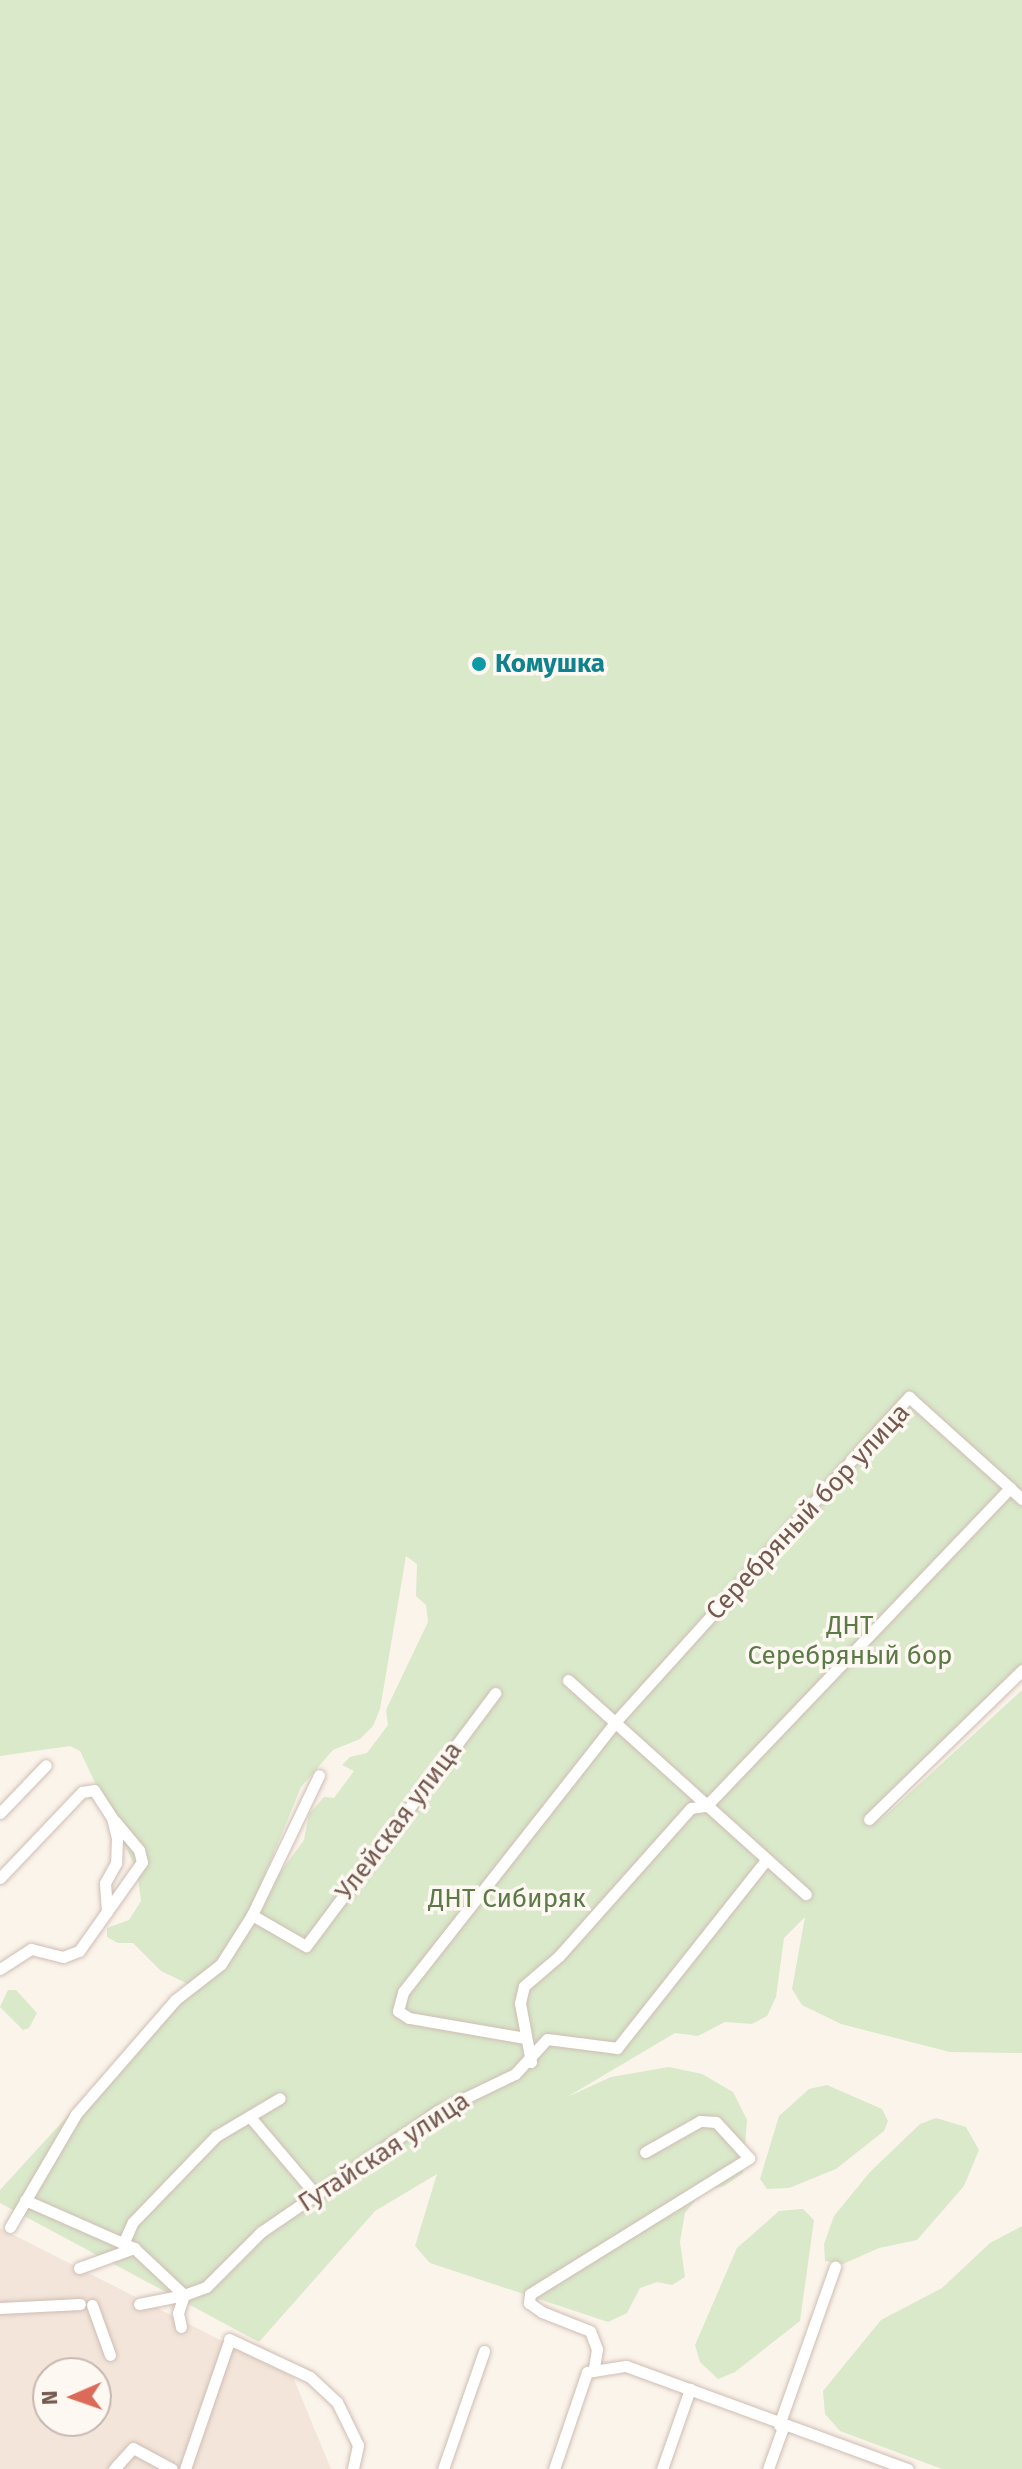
<!DOCTYPE html>
<meta charset="utf-8">
<style>
body{margin:0}
#map{position:relative;width:1022px;height:2469px;overflow:hidden;background:#fbf4eb;font-family:"Fira Sans",sans-serif}
div>[style]{position:absolute}
[style*='--x']{left:calc(var(--x)*1px);top:calc(var(--y)*1px);width:calc(var(--w)*1px);rotate:calc(var(--a)*1deg)}
.residential>*{inset:0;background:#f3e5da}
.green>*{inset:0;background:#d9e9ca}
.roads{filter:drop-shadow(0 0 2px #cfbdb3) drop-shadow(0 0 2px #cfbdb3)}
.street>*{height:11px;margin:-5.5px;padding:0 5.5px;transform-origin:5.5px;border-radius:5.5px;background:#fff}
.dots>*{width:22px;height:22px;translate:-50% -50%;box-sizing:border-box;border:4px solid #fef8f2;border-radius:50%}
span{translate:-50% -50%;white-space:nowrap;text-align:center;line-height:1.15;-webkit-text-stroke:7px #fef8f2;paint-order:stroke}
.culture-label{font-size:26px;color:#0d838f;font-weight:700}
.left{translate:0 -50%;text-align:left}
.street-label{font-size:26px;color:#75594f}
.park-label{font-size:26px;color:#5c7a48}
.north{position:absolute;left:32px;top:2357px;width:80px;height:80px;box-sizing:border-box;background:#fef8f2;border:2px solid #c7b8b1;border-radius:50%;rotate:268deg;font-size:22px;font-weight:700;line-height:32px;text-align:center;color:#75594f}
.north::after{content:'';display:block;margin:auto;width:28px;height:36px;background:#dc6a59;clip-path:polygon(50% 0,100% 100%,50% 72%,0 100%)}
</style>
<div id="map">
<div class="residential">
<div style="clip-path:polygon(evenodd,0 2228px,293px 2377px,331px 2469px,0 2469px,0 2228px,48px 2373px,96px 2373px,96px 2421px,48px 2421px,48px 2373px)"></div>
</div>
<div class="green">
<div style="clip-path:polygon(evenodd,0 0,1022px 0,1022px 1668px,876px 1824px,1022px 1690px,1022px 2053px,950px 2052px,841px 2024px,802px 2005px,792px 1989px,805px 1917px,784px 1938px,776px 1997px,767px 2016px,752px 2024px,725px 2022px,698px 2036px,675px 2033px,567px 2097px,611px 2077px,669px 2067px,702px 2074px,733px 2092px,747px 2120px,743px 2173px,724px 2186px,703px 2191px,685px 2213px,680px 2242px,685px 2277px,672px 2285px,657px 2282px,640px 2288px,627px 2313px,608px 2322px,430px 2263px,415px 2246px,437px 2174px,375px 2211px,259px 2342px,0 2203px,0 2190px,188px 1984px,161px 1971px,133px 1943px,118px 1943px,107px 1937px,107px 1928px,129px 1920px,141px 1901px,137px 1871px,80px 1751px,70px 1746px,0 1756px,0 0,406px 1556px,417px 1564px,416px 1596px,426px 1605px,428px 1622px,386px 1710px,388px 1725px,367px 1753px,350px 1757px,342px 1765px,354px 1771px,334px 1798px,324px 1797px,309px 1814px,304px 1840px,248px 1916px,301px 1787px,333px 1750px,360px 1739px,373px 1726px,380px 1709px,406px 1556px)"></div>
<div style="clip-path:polygon(8px 1990px,16px 1990px,37px 2013px,29px 2028px,23px 2030px,0 2007px)"></div>
<div style="clip-path:polygon(827px 2085px,882px 2109px,888px 2121px,884px 2131px,836px 2169px,789px 2188px,767px 2189px,760px 2179px,779px 2116px,809px 2089px)"></div>
<div style="clip-path:polygon(936px 2118px,966px 2127px,979px 2150px,964px 2186px,917px 2240px,879px 2248px,843px 2264px,825px 2261px,824px 2244px,834px 2216px,870px 2172px,920px 2124px)"></div>
<div style="clip-path:polygon(803px 2209px,814px 2220px,800px 2321px,735px 2372px,718px 2379px,700px 2362px,695px 2345px,737px 2248px,779px 2211px)"></div>
<div style="clip-path:polygon(1022px 2226px,1022px 2469px,942px 2469px,840px 2431px,825px 2414px,823px 2391px,881px 2320px,942px 2288px,990px 2243px)"></div>
</div>
<div class="roads">
<div class="street">
<div style="--x:1010;--y:1488;--w:16;--a:43"></div>
<div style="--x:568;--y:1680;--w:320;--a:42"></div>
<div style="--x:0;--y:1813;--w:66;--a:-46.2"></div>
<div style="--x:869;--y:1819;--w:214;--a:-44.2"></div>
<div style="--x:0;--y:1878;--w:119;--a:-46.4"></div>
<div style="--x:82;--y:1792;--w:12;--a:-9"></div>
<div style="--x:94;--y:1790;--w:33;--a:57"></div>
<div style="--x:112;--y:1818;--w:21;--a:76"></div>
<div style="--x:117;--y:1838;--w:25;--a:92"></div>
<div style="--x:116;--y:1863;--w:23;--a:119"></div>
<div style="--x:105;--y:1883;--w:29;--a:86"></div>
<div style="--x:252;--y:1915;--w:62;--a:29.9"></div>
<div style="--x:306;--y:1946;--w:316;--a:-53.2"></div>
<div style="--x:0;--y:1969;--w:37;--a:-33"></div>
<div style="--x:31;--y:1949;--w:33;--a:14"></div>
<div style="--x:63;--y:1957;--w:17;--a:-21"></div>
<div style="--x:79;--y:1951;--w:109;--a:-54.7"></div>
<div style="--x:142;--y:1862;--w:12;--a:-104"></div>
<div style="--x:139;--y:1850;--w:38;--a:-130"></div>
<div style="--x:525;--y:2038;--w:118;--a:-170.2"></div>
<div style="--x:409;--y:2018;--w:13;--a:-148"></div>
<div style="--x:398;--y:2011;--w:20;--a:-75"></div>
<div style="--x:403;--y:1992;--w:345;--a:-51.8"></div>
<div style="--x:616;--y:1721;--w:437;--a:-47.9"></div>
<div style="--x:909;--y:1397;--w:136;--a:42"></div>
<div style="--x:1010;--y:1488;--w:440;--a:133.7"></div>
<div style="--x:531;--y:2062;--w:60;--a:-100.6"></div>
<div style="--x:520;--y:2003;--w:17;--a:-77"></div>
<div style="--x:524;--y:1986;--w:46;--a:-40.6"></div>
<div style="--x:559;--y:1956;--w:198;--a:-48.3"></div>
<div style="--x:691;--y:1808;--w:15;--a:-8"></div>
<div style="--x:250;--y:2117;--w:104;--a:49.7"></div>
<div style="--x:25;--y:2200;--w:119;--a:23.8"></div>
<div style="--x:134;--y:2248;--w:69;--a:43.2"></div>
<div style="--x:10;--y:2227;--w:131;--a:-59.7"></div>
<div style="--x:76;--y:2114;--w:151;--a:-49"></div>
<div style="--x:175;--y:2000;--w:58;--a:-38"></div>
<div style="--x:221;--y:1964;--w:58;--a:-57.7"></div>
<div style="--x:252;--y:1915;--w:155;--a:-64.4"></div>
<div style="--x:123;--y:2244;--w:24;--a:-66"></div>
<div style="--x:133;--y:2222;--w:120;--a:-46"></div>
<div style="--x:216;--y:2136;--w:74;--a:-30.7"></div>
<div style="--x:79;--y:2268;--w:59;--a:-20"></div>
<div style="--x:139;--y:2304;--w:46;--a:-11.3"></div>
<div style="--x:92;--y:2305;--w:53;--a:70.2"></div>
<div style="--x:0;--y:2308;--w:80;--a:-2.9"></div>
<div style="--x:181;--y:2327;--w:14;--a:-102"></div>
<div style="--x:178;--y:2313;--w:19;--a:-72"></div>
<div style="--x:184;--y:2295;--w:23;--a:-20"></div>
<div style="--x:206;--y:2287;--w:78;--a:-45"></div>
<div style="--x:261;--y:2232;--w:214;--a:-34.4"></div>
<div style="--x:438;--y:2111;--w:85;--a:-25.7"></div>
<div style="--x:515;--y:2074;--w:47;--a:-47.6"></div>
<div style="--x:547;--y:2039;--w:71;--a:7.3"></div>
<div style="--x:617;--y:2048;--w:240;--a:-51.6"></div>
<div style="--x:229;--y:2339;--w:89;--a:25.1"></div>
<div style="--x:310;--y:2377;--w:37;--a:43"></div>
<div style="--x:337;--y:2402;--w:48;--a:64"></div>
<div style="--x:358;--y:2445;--w:25;--a:102"></div>
<div style="--x:594;--y:2368;--w:19;--a:-81"></div>
<div style="--x:597;--y:2349;--w:19;--a:-111"></div>
<div style="--x:590;--y:2331;--w:52;--a:-158.4"></div>
<div style="--x:542;--y:2312;--w:16;--a:-145"></div>
<div style="--x:529;--y:2303;--w:9;--a:-84"></div>
<div style="--x:530;--y:2294;--w:258;--a:-31.8"></div>
<div style="--x:749;--y:2158;--w:49;--a:-132.5"></div>
<div style="--x:716;--y:2122;--w:16;--a:-176"></div>
<div style="--x:700;--y:2121;--w:63;--a:150.6"></div>
<div style="--x:779;--y:2425;--w:168;--a:-70.5"></div>
<div style="--x:114;--y:2469;--w:28;--a:-48"></div>
<div style="--x:133;--y:2448;--w:44;--a:28.3"></div>
<div style="--x:185;--y:2469;--w:132;--a:-71"></div>
<div style="--x:443;--y:2469;--w:125;--a:-70.8"></div>
<div style="--x:554;--y:2469;--w:102;--a:-71.2"></div>
<div style="--x:587;--y:2372;--w:39;--a:-9"></div>
<div style="--x:626;--y:2366;--w:300;--a:20.1"></div>
<div style="--x:662;--y:2469;--w:85;--a:-70.7"></div>
<div style="--x:768;--y:2469;--w:45;--a:-70.3"></div>
</div>
</div>
<div class="dots">
<div style="left:479px;top:664px;background:#0f9aa8"></div>
</div>
<div class="culture-label">
<span class="left" style="left:495px;top:664px">Комушка</span>
</div>
<div class="street-label">
<span style="left:808px;top:1512px;rotate:-47deg">Серебряный бор улица</span>
<span style="left:399px;top:1821px;rotate:-53deg">Улейская улица</span>
<span style="left:384px;top:2152px;rotate:-33deg">Гутайская улица</span>
</div>
<div class="park-label">
<span style="left:850px;top:1641px">ДНТ<br>Серебряный бор</span>
<span style="left:507px;top:1899px">ДНТ Сибиряк</span>
</div>
<div class="north">N</div>
</div>
